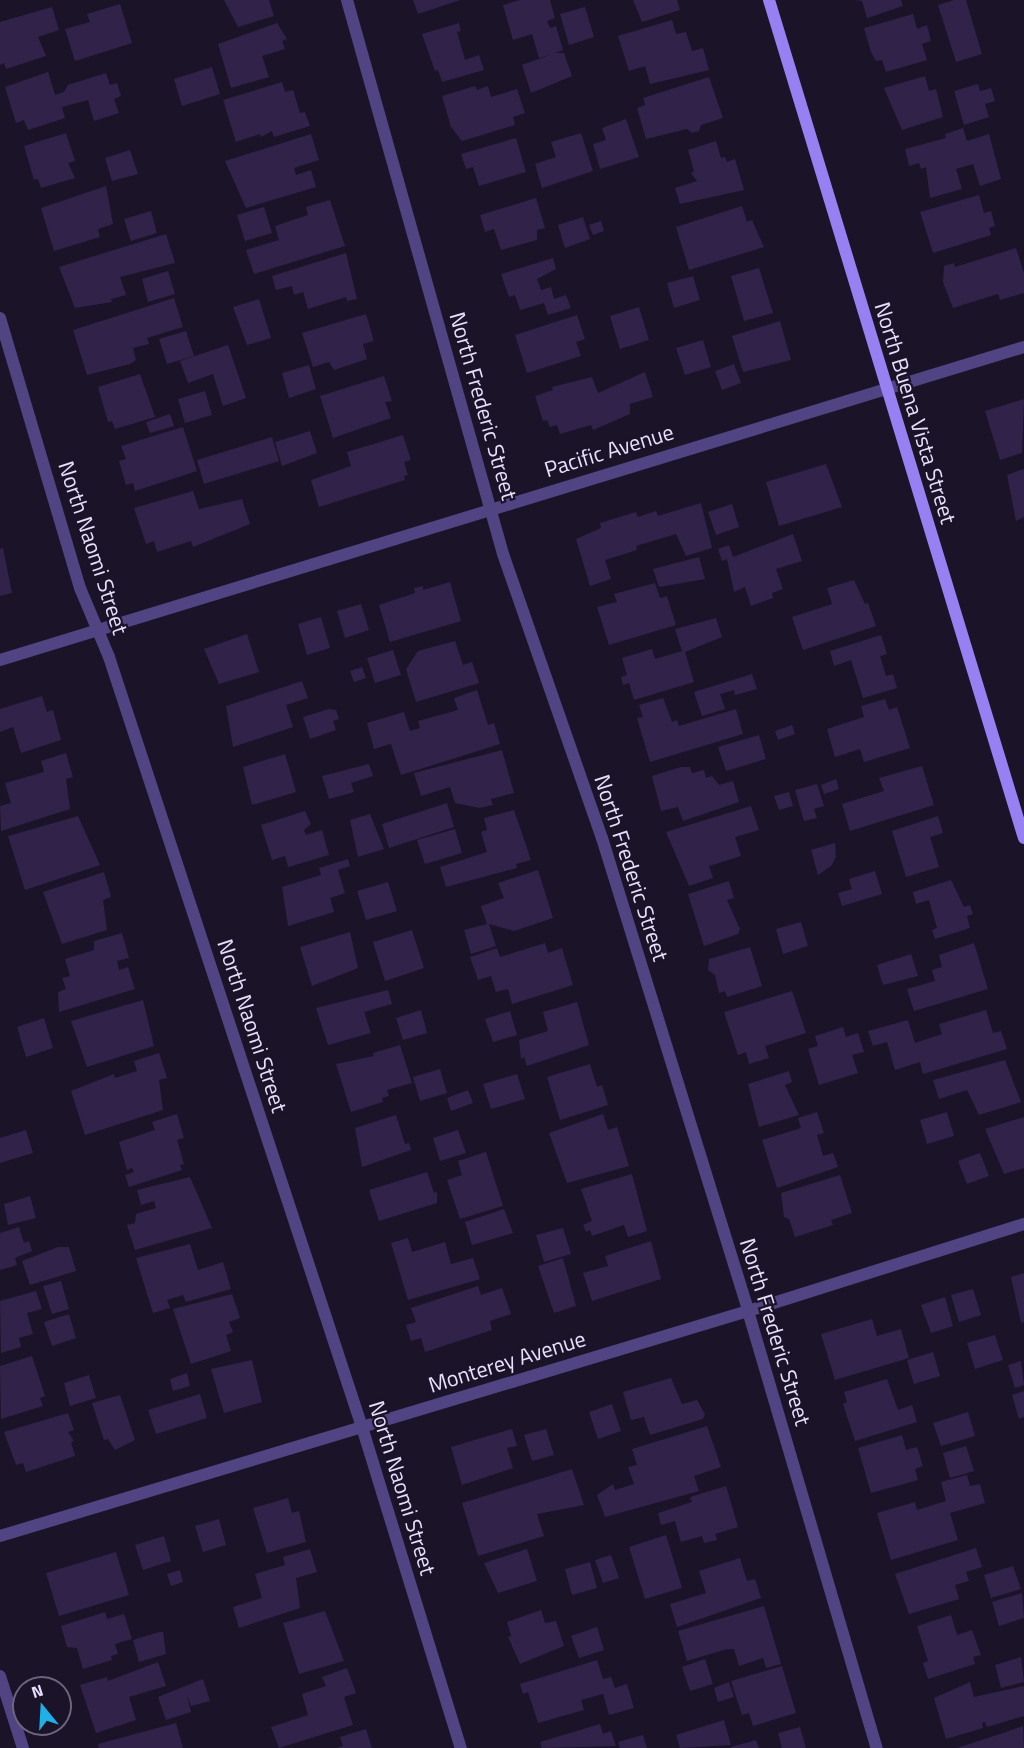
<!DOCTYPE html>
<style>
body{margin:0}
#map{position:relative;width:1024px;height:1748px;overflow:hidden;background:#1b1429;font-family:"Titillium Web",sans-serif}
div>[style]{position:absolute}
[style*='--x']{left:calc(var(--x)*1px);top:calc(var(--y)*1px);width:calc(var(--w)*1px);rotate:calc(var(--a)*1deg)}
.building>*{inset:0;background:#302248}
.minor>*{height:12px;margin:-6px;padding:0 6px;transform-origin:6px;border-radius:6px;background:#514483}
.secondary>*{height:12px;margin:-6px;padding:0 6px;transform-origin:6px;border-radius:6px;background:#9780f2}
span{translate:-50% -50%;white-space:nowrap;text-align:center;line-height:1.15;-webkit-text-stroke:4.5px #1b1429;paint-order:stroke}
.street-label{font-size:22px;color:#e7dffc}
.north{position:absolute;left:12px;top:1676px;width:60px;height:60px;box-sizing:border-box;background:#1b1429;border:2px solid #6d657d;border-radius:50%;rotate:342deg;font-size:16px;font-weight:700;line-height:24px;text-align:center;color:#e7dffc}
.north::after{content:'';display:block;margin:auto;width:21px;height:27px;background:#1fb0e8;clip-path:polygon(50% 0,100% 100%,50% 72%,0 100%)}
</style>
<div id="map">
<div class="building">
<div style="clip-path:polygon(224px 0,269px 0,274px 16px,238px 27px)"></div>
<div style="clip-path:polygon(413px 0,460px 0,418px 14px)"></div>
<div style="clip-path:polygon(520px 0,550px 0,555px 18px,547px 21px,550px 28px,556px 26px,563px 50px,555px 53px,564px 53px,572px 76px,531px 93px,522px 65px,552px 54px,539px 58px,532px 34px,513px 40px,503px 5px)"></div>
<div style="clip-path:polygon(633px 0,677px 0,680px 10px,642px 22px)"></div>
<div style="clip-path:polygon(855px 0,901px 0,903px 6px,867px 18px,862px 1px)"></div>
<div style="clip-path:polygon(954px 0,966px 0,982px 54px,956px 62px,938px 5px)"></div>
<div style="clip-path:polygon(120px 4px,132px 43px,75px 61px,65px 29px,90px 22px,87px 14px)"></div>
<div style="clip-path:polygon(52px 7px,59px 30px,38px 37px,46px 56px,6px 69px,4px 63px,0 65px,0 22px)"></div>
<div style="clip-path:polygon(585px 7px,594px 37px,569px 45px,560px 14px)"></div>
<div style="clip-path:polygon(913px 14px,917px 29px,927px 25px,931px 41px,922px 44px,927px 60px,886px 72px,882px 60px,876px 61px,871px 52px,864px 28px)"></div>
<div style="clip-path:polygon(672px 20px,676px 34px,686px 32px,692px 51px,703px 48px,709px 70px,650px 84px,645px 66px,629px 71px,618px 36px)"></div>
<div style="clip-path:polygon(277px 23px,287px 39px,282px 41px,285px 49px,262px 56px,269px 77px,231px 88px,218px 44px)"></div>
<div style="clip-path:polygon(459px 23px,461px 31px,457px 32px,465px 60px,479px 55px,484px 70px,442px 82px,438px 70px,435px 71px,422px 34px)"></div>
<div style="clip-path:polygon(212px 67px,220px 94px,182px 106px,174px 79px)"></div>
<div style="clip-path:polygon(48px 72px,55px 95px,64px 92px,68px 85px,106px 73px,110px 85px,117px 83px,121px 96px,114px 99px,119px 113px,94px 121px,88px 100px,62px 107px,65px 118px,28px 130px,24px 120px,16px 123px,5px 87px)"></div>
<div style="clip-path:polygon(925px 76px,929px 91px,936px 89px,943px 117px,902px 130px,884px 88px)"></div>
<div style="clip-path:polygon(709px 77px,723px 118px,701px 125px,699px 131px,692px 133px,687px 129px,646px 139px,637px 108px,645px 105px,643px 98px)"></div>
<div style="clip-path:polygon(282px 82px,285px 92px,293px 90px,300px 113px,305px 112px,310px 126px,274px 137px,272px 131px,261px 137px,260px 134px,236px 142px,223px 100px)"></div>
<div style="clip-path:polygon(978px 84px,980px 91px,991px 88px,995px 101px,985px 104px,989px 117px,964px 125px,954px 91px)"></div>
<div style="clip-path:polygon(475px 86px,477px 90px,488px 86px,491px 97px,517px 89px,525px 113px,513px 117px,515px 125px,462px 141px,451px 127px,442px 96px)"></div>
<div style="clip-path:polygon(626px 119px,639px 157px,600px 169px,593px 144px,606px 140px,602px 128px)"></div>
<div style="clip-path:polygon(963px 128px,967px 141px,989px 134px,1001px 179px,980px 186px,973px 164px,956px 169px,962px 189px,930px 198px,926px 167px,921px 169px,919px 163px,909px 166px,905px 149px,946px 138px,945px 134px)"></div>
<div style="clip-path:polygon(66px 133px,75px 161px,68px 163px,75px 178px,41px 188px,38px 179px,34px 180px,24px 146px)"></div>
<div style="clip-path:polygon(581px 133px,593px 171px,542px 188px,535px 164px,556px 157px,551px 142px)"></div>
<div style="clip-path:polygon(311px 134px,319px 160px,294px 168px,296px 175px,311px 170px,316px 187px,246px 208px,225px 161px)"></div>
<div style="clip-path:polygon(516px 138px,526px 172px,479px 186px,473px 167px,466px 169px,461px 154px)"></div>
<div style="clip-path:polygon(716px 141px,721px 158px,725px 157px,727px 162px,735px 159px,744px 190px,680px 204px,675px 188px,697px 181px,691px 173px,694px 171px,688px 150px)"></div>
<div style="clip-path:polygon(130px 150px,138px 174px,112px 181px,105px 158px)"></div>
<div style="clip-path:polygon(106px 186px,113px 224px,98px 229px,100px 237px,54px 251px,41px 208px)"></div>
<div style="clip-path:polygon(979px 195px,984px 213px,991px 211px,995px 226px,989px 228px,991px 235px,933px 253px,920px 212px)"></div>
<div style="clip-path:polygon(536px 198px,545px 228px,537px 230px,537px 240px,501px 250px,494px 229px,485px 232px,480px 215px)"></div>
<div style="clip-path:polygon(330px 200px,345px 246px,254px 274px,246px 250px,279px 240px,275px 226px,308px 215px,306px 207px)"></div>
<div style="clip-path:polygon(742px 206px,747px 222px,752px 220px,764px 247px,689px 270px,676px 227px)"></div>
<div style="clip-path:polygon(264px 207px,272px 233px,245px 241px,237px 215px)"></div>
<div style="clip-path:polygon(151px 211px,157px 233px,131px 241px,124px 219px)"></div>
<div style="clip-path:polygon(583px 217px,590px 239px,565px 248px,558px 225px)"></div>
<div style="clip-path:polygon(601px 221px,604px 231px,593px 235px,589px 225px)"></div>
<div style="clip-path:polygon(166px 234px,175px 263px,120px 277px,126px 295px,111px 299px,112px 302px,75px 308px,59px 267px)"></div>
<div style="clip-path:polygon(1016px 248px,1024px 273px,1024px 293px,1000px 300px,998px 294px,953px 308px,943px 282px,944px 266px,954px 263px,955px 267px)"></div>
<div style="clip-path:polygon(346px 253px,357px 299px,347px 301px,346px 297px,308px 309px,303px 292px,294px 295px,292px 286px,276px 290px,272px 276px)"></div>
<div style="clip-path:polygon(553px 258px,556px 269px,537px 279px,541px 290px,551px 287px,554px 299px,566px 295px,571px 308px,548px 315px,544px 303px,520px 310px,515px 295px,509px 297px,501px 274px)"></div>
<div style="clip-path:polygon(759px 268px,773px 313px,744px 321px,731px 276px)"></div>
<div style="clip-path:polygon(168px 271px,175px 294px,148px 302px,142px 279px)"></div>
<div style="clip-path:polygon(693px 276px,700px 300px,674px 308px,667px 283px)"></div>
<div style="clip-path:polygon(174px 298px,183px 327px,147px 338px,149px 344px,133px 348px,136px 360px,130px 364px,87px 375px,73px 330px)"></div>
<div style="clip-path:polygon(259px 299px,271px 338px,247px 345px,233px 307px)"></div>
<div style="clip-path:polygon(639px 307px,649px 340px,620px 349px,610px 316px)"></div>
<div style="clip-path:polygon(366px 314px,374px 341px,363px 344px,367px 359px,334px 370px,329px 362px,313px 367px,302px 333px)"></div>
<div style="clip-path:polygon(577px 315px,585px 339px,576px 342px,581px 356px,527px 373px,515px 335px)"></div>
<div style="clip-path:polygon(780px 321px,791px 360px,743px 372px,732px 336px)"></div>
<div style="clip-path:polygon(186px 331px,194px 356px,167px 364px,159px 339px)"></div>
<div style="clip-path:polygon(703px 340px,711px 367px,685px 375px,676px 348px)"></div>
<div style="clip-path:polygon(228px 345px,246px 398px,223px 406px,213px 374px,188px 383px,180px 361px)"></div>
<div style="clip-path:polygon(734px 364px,741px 383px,722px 390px,715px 371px)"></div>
<div style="clip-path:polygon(309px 365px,316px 389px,289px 398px,282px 373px)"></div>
<div style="clip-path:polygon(645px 372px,653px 397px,630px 404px,630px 414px,593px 430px,591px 425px,560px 434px,557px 425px,550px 427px,547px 420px,543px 421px,535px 396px,553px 390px,552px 387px,592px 377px,598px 393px)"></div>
<div style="clip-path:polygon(140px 374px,155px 417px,115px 429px,112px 421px,108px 422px,98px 387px)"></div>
<div style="clip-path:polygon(384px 376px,392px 401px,385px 402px,391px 418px,333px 438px,320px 396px)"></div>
<div style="clip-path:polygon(205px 391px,212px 415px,185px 423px,178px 399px)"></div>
<div style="clip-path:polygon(1024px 399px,1022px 453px,1000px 460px,985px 411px)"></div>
<div style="clip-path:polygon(170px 414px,174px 426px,150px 433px,146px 422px)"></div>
<div style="clip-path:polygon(183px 427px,197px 471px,135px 491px,133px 483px,126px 485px,119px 461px,126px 459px,121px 446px)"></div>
<div style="clip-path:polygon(310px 431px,317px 453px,282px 466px,275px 442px)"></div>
<div style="clip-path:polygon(403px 435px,411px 460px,404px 462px,408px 475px,404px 476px,405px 480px,319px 507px,311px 480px,351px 466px,347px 452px)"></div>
<div style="clip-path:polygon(272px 437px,279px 461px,204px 484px,197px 460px)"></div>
<div style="clip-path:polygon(826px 464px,842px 507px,779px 526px,766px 482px)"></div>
<div style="clip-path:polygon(1024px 469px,1024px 517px,1016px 521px,1007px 475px)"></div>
<div style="clip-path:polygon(193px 491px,199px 509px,242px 499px,250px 524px,193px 547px,191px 541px,157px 552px,154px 541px,146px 544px,134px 508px)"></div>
<div style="clip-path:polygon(701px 503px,712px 548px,686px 556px,676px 534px,636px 546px,637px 550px,605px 560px,611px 579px,590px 586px,576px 539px,601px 528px,600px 523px,636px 512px,638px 517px,656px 511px,658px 516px)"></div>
<div style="clip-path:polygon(732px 504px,739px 527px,716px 535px,708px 512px)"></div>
<div style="clip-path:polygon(793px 534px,802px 561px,776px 569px,783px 589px,772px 593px,773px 598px,751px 606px,745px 587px,734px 592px,727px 559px,722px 561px,718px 549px,729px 545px,733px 557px)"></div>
<div style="clip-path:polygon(3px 548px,12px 593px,0 596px,0 549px)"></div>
<div style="clip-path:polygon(699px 557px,705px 579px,659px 587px,653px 569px)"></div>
<div style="clip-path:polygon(854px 580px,865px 604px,868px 603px,876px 626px,803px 650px,792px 617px,832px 604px,827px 588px)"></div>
<div style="clip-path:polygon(450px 582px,461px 621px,390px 642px,379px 605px,415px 593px,414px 588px,423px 586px,423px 590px)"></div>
<div style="clip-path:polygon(655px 583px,660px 598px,667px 596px,676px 625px,609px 645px,597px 607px,617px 602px,614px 594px)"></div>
<div style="clip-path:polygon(361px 604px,369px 630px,345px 638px,337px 611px)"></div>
<div style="clip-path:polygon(321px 617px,330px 648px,307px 655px,298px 624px)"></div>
<div style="clip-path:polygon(716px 618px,722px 637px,685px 652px,694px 682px,634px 700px,629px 683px,623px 685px,621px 677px,627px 675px,622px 658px,652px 649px,655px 659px,682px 651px,675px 629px)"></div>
<div style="clip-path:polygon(247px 634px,259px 672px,219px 684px,204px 649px)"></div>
<div style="clip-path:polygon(881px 635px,887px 654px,880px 656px,886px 676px,893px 674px,897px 688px,863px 698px,851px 660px,834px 666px,830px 651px)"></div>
<div style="clip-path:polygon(455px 641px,463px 665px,472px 662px,479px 683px,416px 702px,406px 669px,418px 651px)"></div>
<div style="clip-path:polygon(393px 650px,401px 675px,375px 683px,367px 658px)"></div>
<div style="clip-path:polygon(362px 667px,366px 678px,354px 682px,350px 671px)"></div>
<div style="clip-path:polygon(752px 674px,757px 689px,735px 695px,734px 690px,720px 694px,725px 709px,702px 716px,694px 692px)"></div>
<div style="clip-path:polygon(302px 681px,308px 698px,286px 705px,293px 727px,233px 747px,226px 706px)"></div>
<div style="clip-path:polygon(477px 690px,488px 725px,494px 723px,500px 744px,401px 775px,391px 744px,374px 749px,367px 723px,404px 712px,410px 731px,420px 728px,418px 721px,458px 710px,454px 698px)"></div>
<div style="clip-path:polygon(42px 696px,47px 712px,53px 710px,61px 740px,21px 753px,13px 727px,0 732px,0 709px)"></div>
<div style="clip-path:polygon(663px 698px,672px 722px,677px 720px,679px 726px,736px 709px,743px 734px,650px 762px,637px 718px,643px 717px,639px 705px)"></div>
<div style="clip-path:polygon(885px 699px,889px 710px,897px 707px,910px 748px,864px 762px,860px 749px,835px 757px,827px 729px,864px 717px,861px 706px)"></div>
<div style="clip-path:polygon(329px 709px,336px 710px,339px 719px,333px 721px,336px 730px,310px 739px,303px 717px)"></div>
<div style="clip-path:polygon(792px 725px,795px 734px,778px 740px,775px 731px)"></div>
<div style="clip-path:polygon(759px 735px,766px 759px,726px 771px,718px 747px)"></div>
<div style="clip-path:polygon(502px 750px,514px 793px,491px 799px,493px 805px,480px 808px,455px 803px,450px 787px,421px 796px,414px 773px)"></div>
<div style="clip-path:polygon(66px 753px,73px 777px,66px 779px,70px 809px,1px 831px,0 806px,11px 803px,5px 783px,44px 772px,41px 761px)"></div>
<div style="clip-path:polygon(285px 754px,296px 792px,252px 805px,243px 767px)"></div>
<div style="clip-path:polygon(369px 764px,373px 776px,351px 783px,354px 792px,329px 799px,322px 776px)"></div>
<div style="clip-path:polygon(922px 766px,934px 805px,850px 831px,842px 804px,884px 791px,879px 778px)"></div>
<div style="clip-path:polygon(681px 767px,690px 767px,692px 773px,704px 770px,706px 778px,712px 776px,719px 785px,733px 781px,739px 802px,683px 821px,678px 807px,661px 811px,652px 776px)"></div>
<div style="clip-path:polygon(836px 779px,839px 789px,824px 794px,821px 785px)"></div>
<div style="clip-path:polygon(817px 784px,824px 806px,814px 809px,817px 818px,804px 821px,795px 790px)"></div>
<div style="clip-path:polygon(789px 792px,793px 806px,779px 810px,774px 796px)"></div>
<div style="clip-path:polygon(447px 803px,454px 827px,389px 848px,382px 824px)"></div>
<div style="clip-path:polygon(751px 806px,759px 830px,735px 837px,741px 856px,709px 866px,713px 878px,689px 886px,666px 832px)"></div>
<div style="clip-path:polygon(514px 810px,531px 860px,516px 864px,517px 868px,446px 887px,440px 867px,487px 852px,481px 832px,487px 830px,484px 818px)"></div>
<div style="clip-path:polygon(305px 811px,311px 824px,304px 830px,306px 835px,322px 830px,329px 855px,288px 867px,285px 856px,272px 860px,261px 825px)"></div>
<div style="clip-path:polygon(370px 814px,384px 849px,358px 857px,350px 820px)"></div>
<div style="clip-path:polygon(78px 816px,100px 865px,25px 890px,8px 836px)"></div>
<div style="clip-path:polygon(938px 816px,943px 833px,930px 837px,939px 867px,906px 877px,892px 831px)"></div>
<div style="clip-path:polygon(455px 829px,462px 853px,425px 864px,417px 840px)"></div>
<div style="clip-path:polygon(835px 843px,836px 857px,831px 866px,818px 875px,811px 850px)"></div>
<div style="clip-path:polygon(348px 859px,350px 866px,338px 870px,345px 893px,330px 898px,334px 912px,288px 926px,282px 887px,321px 875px,319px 868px)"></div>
<div style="clip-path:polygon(538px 870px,553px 918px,514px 931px,489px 924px,496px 946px,471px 954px,464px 930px,487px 924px,481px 906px,504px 898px,498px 883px)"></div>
<div style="clip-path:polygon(875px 871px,882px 894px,842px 906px,838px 893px,852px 889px,849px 879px)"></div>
<div style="clip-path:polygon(104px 872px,111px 897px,103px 900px,107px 930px,62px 944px,43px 892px)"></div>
<div style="clip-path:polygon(951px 880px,964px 907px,970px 905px,973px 914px,967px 916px,970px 928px,935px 939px,932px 930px,937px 928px,929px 900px,916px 904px,913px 892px)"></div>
<div style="clip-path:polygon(729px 881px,734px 898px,727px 900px,740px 929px,738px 934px,704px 946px,688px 894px)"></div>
<div style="clip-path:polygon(388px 882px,397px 911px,366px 920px,357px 891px)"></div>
<div style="clip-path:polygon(801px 922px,808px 946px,783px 954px,776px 929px)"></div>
<div style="clip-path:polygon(412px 930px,424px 968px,385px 981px,373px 942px)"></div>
<div style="clip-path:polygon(350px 932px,358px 968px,312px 986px,300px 947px)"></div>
<div style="clip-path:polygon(122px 933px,129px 958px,117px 961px,119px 970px,128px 967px,135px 989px,59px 1012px,58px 992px,66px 989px,62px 978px,70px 976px,65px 959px,94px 950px,94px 941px)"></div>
<div style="clip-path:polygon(545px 943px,548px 953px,562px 948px,573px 985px,512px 1004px,508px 989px,496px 992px,491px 976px,478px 980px,470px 957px,497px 948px,500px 957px)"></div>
<div style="clip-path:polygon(974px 943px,988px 989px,914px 1011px,907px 989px,935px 981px,932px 970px,942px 967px,939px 955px)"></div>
<div style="clip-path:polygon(750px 947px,762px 986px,727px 997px,725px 991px,719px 993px,715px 975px,708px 970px,709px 959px)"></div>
<div style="clip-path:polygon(911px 954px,918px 976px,883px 985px,877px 965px)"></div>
<div style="clip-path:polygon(388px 990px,392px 1004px,364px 1012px,371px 1033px,328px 1045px,316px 1008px)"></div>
<div style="clip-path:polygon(792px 991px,806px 1033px,765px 1046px,769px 1058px,749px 1064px,746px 1052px,738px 1055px,724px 1012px)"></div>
<div style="clip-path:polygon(143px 1000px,154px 1046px,87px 1067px,71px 1021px)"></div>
<div style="clip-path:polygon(577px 1002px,589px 1045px,527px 1066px,524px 1057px,521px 1059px,519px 1040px,548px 1031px,543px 1012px)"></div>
<div style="clip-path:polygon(421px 1010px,427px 1033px,403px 1040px,396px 1018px)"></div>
<div style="clip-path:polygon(986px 1010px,993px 1033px,1001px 1031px,1007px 1049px,923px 1074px,920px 1062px,895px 1070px,887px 1042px,873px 1046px,868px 1031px,908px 1020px,915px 1043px,942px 1034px,939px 1024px)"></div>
<div style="clip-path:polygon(510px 1011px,517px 1035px,493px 1042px,485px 1019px)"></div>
<div style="clip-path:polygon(44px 1018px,53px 1048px,26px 1057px,17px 1027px)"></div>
<div style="clip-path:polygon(843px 1027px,846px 1037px,858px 1033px,864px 1052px,852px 1055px,858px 1073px,819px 1085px,808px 1049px,818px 1046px,815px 1036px)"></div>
<div style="clip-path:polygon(400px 1045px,412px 1083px,387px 1090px,389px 1096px,382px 1098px,383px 1102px,351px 1112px,336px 1064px,374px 1056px,373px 1053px)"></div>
<div style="clip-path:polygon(159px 1053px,167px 1078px,159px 1080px,163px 1110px,85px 1135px,71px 1091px,114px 1074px,115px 1078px,137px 1071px,134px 1061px)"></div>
<div style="clip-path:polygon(1005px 1060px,1021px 1102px,979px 1115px,967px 1090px,939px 1099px,933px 1080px)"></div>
<div style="clip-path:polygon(590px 1064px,597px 1087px,602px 1085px,608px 1105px,560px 1120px,547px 1077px)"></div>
<div style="clip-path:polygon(440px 1069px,447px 1093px,420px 1101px,413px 1077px)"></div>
<div style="clip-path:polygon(789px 1071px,792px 1082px,785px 1085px,799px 1115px,759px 1127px,748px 1084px)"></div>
<div style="clip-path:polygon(517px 1074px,525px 1099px,491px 1109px,483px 1084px)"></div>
<div style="clip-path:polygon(468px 1090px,473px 1103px,451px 1111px,447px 1098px)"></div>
<div style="clip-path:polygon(817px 1112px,824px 1133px,817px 1135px,823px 1156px,833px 1153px,838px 1167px,777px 1188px,762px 1140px,801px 1128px,798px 1118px)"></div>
<div style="clip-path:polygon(947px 1112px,954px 1136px,927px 1144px,920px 1120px)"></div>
<div style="clip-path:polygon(177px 1114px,184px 1138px,177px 1140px,184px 1164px,180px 1165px,182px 1170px,129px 1187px,125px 1175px,134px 1172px,132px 1168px,127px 1170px,119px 1142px,155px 1130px,152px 1122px)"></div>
<div style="clip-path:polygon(603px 1114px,608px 1130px,617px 1127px,629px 1166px,567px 1183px,549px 1133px)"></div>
<div style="clip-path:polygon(396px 1115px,405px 1144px,409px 1143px,411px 1150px,362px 1167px,355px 1128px)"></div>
<div style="clip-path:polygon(1024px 1117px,1024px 1168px,1004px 1174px,985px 1129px)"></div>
<div style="clip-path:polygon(26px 1130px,33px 1153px,0 1163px,0 1138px)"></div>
<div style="clip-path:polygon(458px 1130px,466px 1153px,440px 1161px,433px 1138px)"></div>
<div style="clip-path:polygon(486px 1152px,503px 1206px,460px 1219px,447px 1180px,462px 1175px,458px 1161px)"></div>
<div style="clip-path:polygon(980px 1153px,989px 1176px,967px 1184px,958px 1161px)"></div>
<div style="clip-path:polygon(427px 1172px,434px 1193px,437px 1192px,437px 1203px,379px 1221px,369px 1190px)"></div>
<div style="clip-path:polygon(632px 1174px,647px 1231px,628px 1237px,624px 1225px,592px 1236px,590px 1230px,586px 1232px,583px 1225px,592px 1221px,581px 1189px)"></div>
<div style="clip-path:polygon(840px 1175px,852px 1213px,831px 1220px,833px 1225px,795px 1237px,789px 1219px,784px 1217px,781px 1193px)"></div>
<div style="clip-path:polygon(190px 1177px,212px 1228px,135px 1250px,127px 1225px,135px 1223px,136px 1214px,156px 1208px,154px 1201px,141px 1205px,137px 1190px)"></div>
<div style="clip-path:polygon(30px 1196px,36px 1218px,8px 1225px,4px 1204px)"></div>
<div style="clip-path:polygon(504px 1209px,513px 1233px,472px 1245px,465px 1222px)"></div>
<div style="clip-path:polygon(19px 1227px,24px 1243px,29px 1241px,32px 1251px,15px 1258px,17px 1265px,0 1270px,0 1233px)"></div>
<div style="clip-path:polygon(563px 1228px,571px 1254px,544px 1262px,536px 1235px)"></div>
<div style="clip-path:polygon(408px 1238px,412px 1252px,445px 1242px,451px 1264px,473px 1258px,480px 1279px,408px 1300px,391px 1243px)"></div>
<div style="clip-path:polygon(651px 1241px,661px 1279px,592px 1301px,583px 1273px,608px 1266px,605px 1256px)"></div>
<div style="clip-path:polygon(190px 1244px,198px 1270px,223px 1262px,231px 1289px,186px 1302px,183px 1295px,167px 1300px,170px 1308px,153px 1313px,136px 1258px)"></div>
<div style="clip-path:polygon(58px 1247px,69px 1247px,76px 1271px,30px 1285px,22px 1261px)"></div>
<div style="clip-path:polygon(563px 1258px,576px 1306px,554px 1313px,538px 1266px)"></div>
<div style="clip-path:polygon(1024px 1273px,1024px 1322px,1021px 1323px,1011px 1277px)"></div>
<div style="clip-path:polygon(61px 1281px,69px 1309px,52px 1314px,43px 1286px)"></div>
<div style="clip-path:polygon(478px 1286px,481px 1295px,502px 1288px,511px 1314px,490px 1321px,492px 1330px,425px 1352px,421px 1338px,411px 1341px,406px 1325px,416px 1322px,411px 1308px)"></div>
<div style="clip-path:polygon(973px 1289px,981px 1315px,959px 1322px,951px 1295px)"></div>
<div style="clip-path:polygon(36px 1291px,42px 1309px,27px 1313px,33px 1334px,19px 1338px,21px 1347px,1px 1353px,0 1301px)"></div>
<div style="clip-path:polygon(232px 1294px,240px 1318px,229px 1322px,233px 1332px,226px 1335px,231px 1351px,191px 1364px,173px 1309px)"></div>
<div style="clip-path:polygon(945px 1297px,953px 1326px,931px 1333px,921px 1305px)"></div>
<div style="clip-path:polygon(69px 1314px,76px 1338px,52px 1346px,44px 1322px)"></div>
<div style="clip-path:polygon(872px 1319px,877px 1336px,901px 1329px,909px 1358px,835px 1380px,821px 1334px)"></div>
<div style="clip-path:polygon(995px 1335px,1003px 1360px,975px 1369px,967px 1343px)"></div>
<div style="clip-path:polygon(933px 1352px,940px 1376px,914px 1384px,907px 1360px)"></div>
<div style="clip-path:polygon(32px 1356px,45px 1396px,40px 1398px,43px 1406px,1px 1419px,0 1366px)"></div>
<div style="clip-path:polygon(252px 1360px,262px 1402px,224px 1413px,211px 1369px)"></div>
<div style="clip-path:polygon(1021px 1361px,1024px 1385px,1015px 1388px,1008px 1365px)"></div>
<div style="clip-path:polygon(187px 1373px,190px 1386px,173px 1391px,170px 1379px)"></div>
<div style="clip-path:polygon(89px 1375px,96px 1398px,70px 1406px,64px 1383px)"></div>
<div style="clip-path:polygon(671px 1378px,682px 1404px,697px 1400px,705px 1414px,703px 1419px,650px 1435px,644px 1417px,631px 1420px,623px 1392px)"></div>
<div style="clip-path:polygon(887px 1379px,898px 1410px,912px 1405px,917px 1422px,855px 1441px,843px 1404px,847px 1402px,844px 1392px)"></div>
<div style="clip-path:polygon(1024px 1391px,1024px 1417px,1019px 1419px,1012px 1395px)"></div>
<div style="clip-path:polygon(200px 1394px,207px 1418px,156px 1434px,148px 1410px)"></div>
<div style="clip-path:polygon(120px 1395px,135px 1440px,115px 1450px,108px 1439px,104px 1440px,92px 1403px)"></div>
<div style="clip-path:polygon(612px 1404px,621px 1431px,598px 1439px,589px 1412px)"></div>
<div style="clip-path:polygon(968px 1412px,975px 1436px,941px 1446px,933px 1423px)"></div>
<div style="clip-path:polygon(68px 1413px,74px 1430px,68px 1432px,74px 1441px,71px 1442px,75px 1456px,26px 1472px,23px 1463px,16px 1465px,4px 1432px)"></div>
<div style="clip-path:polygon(707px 1426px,721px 1467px,694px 1476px,699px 1491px,605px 1517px,597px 1495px,613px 1484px,615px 1490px,634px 1484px,628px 1467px,637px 1465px,632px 1449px)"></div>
<div style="clip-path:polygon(512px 1429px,517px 1446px,507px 1448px,513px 1468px,462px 1485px,451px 1447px)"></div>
<div style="clip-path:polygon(546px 1429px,554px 1455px,532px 1461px,524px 1435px)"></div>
<div style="clip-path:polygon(902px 1435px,906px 1450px,917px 1447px,923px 1466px,915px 1469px,918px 1480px,871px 1493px,858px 1448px)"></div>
<div style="clip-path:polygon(966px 1446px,974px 1471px,950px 1478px,943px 1453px)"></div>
<div style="clip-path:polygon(572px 1469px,584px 1505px,537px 1514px,544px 1536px,478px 1556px,462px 1503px)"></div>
<div style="clip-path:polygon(967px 1475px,970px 1486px,980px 1484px,985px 1503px,950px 1513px,958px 1540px,891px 1560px,877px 1513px,915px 1502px,917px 1510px,946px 1501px,941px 1482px)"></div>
<div style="clip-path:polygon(726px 1486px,738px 1527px,715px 1534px,717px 1540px,704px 1543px,702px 1536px,681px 1542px,675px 1521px,661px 1525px,658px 1513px,692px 1502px,690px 1497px)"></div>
<div style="clip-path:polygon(288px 1498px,292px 1513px,299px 1511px,306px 1542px,267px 1553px,253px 1508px)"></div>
<div style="clip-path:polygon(219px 1519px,226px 1545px,203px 1552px,195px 1526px)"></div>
<div style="clip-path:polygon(666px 1535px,682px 1588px,645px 1599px,629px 1547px)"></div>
<div style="clip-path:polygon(164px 1536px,171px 1561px,143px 1570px,135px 1545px)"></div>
<div style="clip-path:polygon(976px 1548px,982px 1567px,966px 1572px,969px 1581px,955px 1585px,959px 1599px,909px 1614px,895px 1574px)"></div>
<div style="clip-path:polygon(310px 1549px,317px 1572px,296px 1578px,300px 1608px,239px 1628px,233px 1607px,262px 1598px,255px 1574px,285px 1565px,283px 1557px)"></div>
<div style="clip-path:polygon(527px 1549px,537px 1581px,498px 1593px,484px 1563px)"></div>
<div style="clip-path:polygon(116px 1552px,129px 1595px,59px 1616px,46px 1573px)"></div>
<div style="clip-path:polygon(611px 1555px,619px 1578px,603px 1583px,595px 1560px)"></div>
<div style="clip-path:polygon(740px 1558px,747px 1581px,755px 1579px,761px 1598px,677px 1627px,670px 1604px,706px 1593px,699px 1571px)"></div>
<div style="clip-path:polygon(590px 1562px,597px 1588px,572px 1595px,565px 1569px)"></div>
<div style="clip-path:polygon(1013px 1566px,1021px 1589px,991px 1598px,984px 1575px)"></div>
<div style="clip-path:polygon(180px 1570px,183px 1582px,171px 1586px,167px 1574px)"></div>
<div style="clip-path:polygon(1022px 1593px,1024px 1618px,999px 1626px,992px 1602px)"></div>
<div style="clip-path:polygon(764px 1606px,781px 1664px,766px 1668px,763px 1658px,739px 1666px,734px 1649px,727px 1649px,687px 1661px,678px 1631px)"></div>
<div style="clip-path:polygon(541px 1610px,545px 1623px,556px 1621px,564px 1646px,520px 1664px,508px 1637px,511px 1636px,507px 1622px)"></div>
<div style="clip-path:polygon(325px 1611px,344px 1661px,299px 1674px,283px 1623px)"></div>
<div style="clip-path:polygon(105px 1612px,107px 1619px,124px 1614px,132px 1639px,115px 1644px,118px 1654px,111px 1656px,112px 1660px,83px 1669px,77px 1648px,67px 1647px,61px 1626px)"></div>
<div style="clip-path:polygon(951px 1615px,957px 1635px,972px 1630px,981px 1655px,973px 1657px,975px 1664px,928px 1679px,923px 1663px,928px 1661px,917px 1626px)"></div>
<div style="clip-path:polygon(597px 1627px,604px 1650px,579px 1658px,571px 1636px)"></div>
<div style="clip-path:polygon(159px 1632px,163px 1632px,166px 1654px,139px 1662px,133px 1640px)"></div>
<div style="clip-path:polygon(1021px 1657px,1024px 1682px,1001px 1688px,995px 1665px)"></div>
<div style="clip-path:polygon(705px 1659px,713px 1684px,690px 1691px,682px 1667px)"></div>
<div style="clip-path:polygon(597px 1660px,603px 1679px,611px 1677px,615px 1688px,627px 1684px,634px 1708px,609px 1715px,603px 1694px,581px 1700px,584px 1710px,538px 1723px,528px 1692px,523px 1694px,520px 1684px)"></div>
<div style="clip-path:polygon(158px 1662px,166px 1686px,129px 1697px,136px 1720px,96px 1733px,80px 1685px,107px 1677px,108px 1681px)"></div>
<div style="clip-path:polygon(782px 1666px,796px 1713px,753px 1726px,749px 1713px,742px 1715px,731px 1681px)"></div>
<div style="clip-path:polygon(347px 1668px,356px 1693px,344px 1697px,353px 1725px,279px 1748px,271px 1727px,308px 1715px,302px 1694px,326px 1686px,322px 1677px)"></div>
<div style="clip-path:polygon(203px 1679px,210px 1701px,191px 1706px,187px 1696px,191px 1712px,166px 1720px,158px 1697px)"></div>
<div style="clip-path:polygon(729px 1682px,734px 1697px,718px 1702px,714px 1688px)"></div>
<div style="clip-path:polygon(970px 1682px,974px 1697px,1024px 1686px,1024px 1716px,987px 1727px,985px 1722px,982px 1723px,983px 1728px,946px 1739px,934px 1698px)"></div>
<div style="clip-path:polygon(724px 1720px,731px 1745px,680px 1748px,676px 1735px)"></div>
<div style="clip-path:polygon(176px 1723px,183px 1748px,99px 1748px,98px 1744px)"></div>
<div style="clip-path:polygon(600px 1724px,603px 1734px,611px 1731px,616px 1746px,542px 1748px,540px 1742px)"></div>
<div style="clip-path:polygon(1023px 1726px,1024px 1748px,957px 1748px,1000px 1734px)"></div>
<div style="clip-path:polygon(800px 1727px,806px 1748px,782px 1748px,778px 1733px)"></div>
<div style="clip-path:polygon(366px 1729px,372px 1748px,337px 1748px,343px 1746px,340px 1737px)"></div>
<div style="clip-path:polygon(643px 1735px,647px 1748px,620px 1748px,618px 1742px)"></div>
<div style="clip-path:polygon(756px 1740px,759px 1748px,731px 1748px,731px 1747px)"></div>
</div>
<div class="minor">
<div style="--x:347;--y:0;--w:576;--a:74.27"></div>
<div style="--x:503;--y:554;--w:301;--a:70.8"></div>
<div style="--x:602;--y:838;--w:495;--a:72.8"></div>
<div style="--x:748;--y:1311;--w:456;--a:73.6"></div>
<div style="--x:0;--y:318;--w:282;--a:73.5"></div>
<div style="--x:80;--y:588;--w:75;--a:67.2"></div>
<div style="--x:109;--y:657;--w:810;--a:71.81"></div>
<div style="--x:362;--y:1427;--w:336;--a:72.9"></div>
<div style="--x:0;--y:660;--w:1071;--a:-17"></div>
<div style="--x:0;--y:1536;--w:781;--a:-16.74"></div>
<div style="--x:748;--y:1311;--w:289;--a:-17.5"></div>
<div style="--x:0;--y:1676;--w:76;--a:72.3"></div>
</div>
<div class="secondary">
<div style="--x:769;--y:0;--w:876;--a:73.08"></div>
</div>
<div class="street-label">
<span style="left:483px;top:406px;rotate:74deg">North Frederic Street</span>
<span style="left:915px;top:413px;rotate:73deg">North Buena Vista Street</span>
<span style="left:609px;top:451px;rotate:-17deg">Pacific Avenue</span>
<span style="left:93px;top:548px;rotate:72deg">North Naomi Street</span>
<span style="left:631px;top:868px;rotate:72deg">North Frederic Street</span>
<span style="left:252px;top:1026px;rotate:72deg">North Naomi Street</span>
<span style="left:775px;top:1332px;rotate:73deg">North Frederic Street</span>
<span style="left:507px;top:1362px;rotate:-17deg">Monterey Avenue</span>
<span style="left:402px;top:1488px;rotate:73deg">North Naomi Street</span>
</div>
<div class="north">N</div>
</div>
